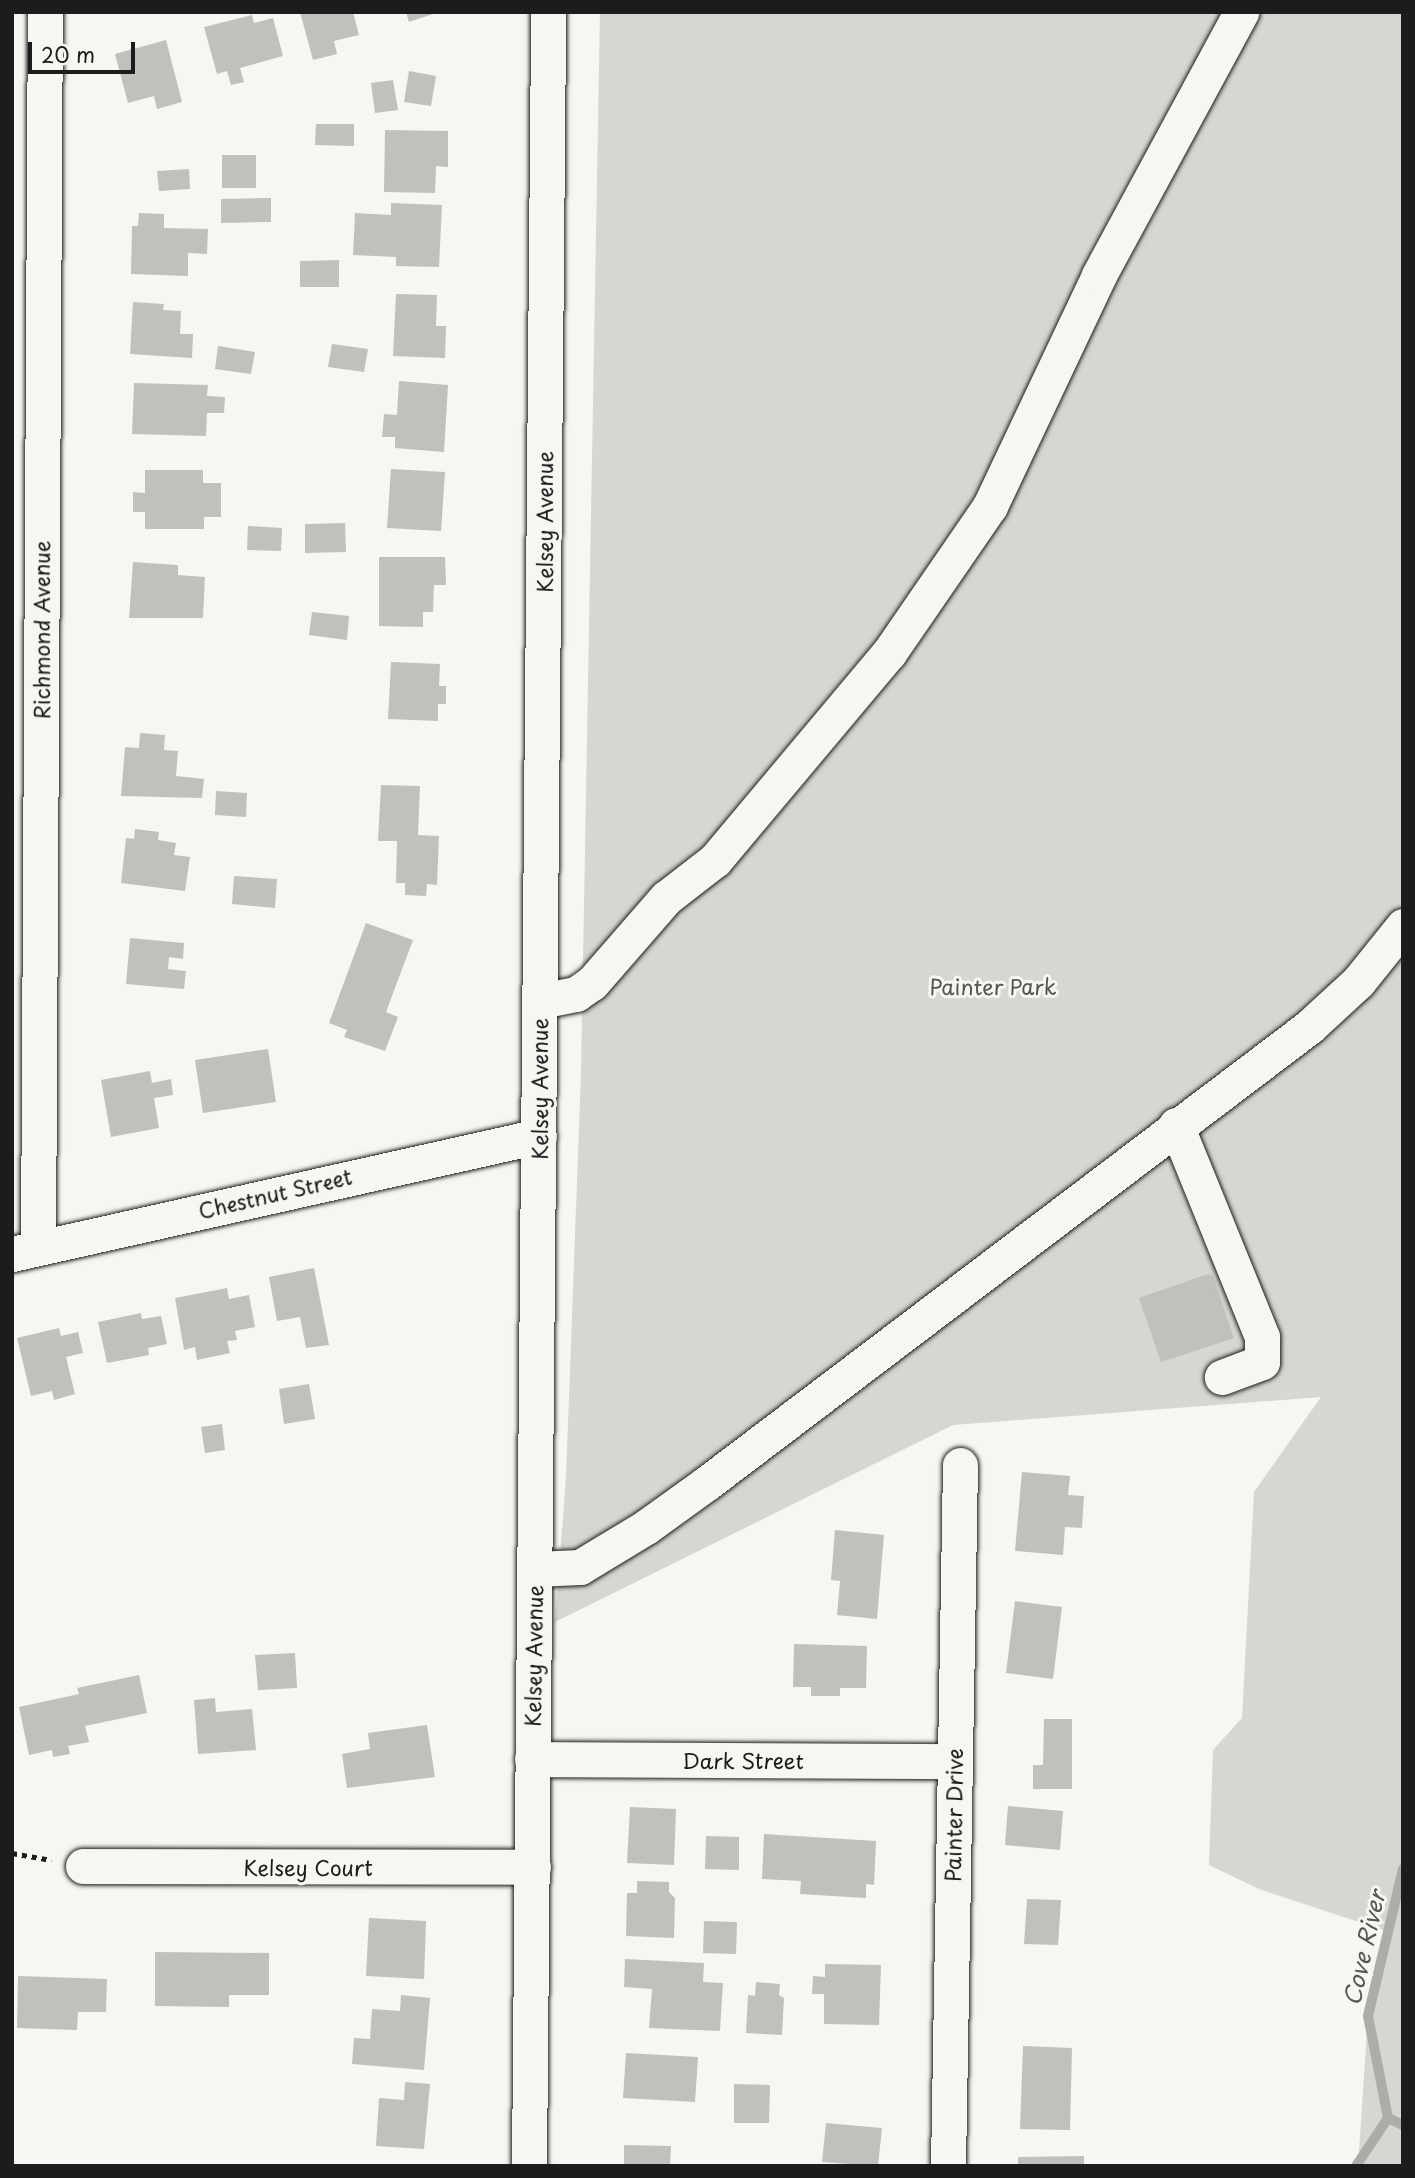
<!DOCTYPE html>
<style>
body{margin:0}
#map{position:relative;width:1415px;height:2178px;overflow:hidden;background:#f6f6f2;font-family:"Playpen Sans",sans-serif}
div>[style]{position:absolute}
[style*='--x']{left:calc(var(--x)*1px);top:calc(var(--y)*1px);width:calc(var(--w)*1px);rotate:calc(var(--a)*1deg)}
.green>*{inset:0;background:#d6d6d2}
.stream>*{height:10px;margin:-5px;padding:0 5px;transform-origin:5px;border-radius:5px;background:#acaca9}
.building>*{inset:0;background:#c0c0bd}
.path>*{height:4.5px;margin-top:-2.25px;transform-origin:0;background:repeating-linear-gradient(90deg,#1c1c1c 0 5px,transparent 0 10px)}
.roads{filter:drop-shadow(0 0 2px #1c1c1c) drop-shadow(0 0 2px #1c1c1c)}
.minor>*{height:35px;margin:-17.5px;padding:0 17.5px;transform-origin:17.5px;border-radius:17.5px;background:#f6f6f2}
span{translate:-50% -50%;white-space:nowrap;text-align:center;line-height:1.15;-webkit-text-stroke:6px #f6f6f2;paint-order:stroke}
.street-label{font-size:21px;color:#1c1c1c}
.park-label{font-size:21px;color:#545453}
.water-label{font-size:23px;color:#565654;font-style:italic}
.frame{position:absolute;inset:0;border:14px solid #1c1c1c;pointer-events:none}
.scale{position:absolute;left:28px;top:42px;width:107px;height:32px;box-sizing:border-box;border:4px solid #1c1c1c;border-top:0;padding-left:9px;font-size:21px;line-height:24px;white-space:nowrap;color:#1c1c1c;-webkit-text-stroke:5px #f6f6f2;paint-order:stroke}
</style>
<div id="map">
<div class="green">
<div style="clip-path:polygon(600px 12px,1403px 12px,1403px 2166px,1358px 2166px,1368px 2016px,1386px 1931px,1259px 1889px,1209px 1865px,1213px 1750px,1242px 1718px,1254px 1492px,1321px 1397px,953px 1425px,555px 1622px,566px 1477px,581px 1074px)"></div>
</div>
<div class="stream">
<div style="--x:1403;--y:1869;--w:151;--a:103.4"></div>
<div style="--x:1368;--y:2016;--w:104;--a:78.9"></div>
<div style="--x:1388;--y:2118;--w:17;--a:25"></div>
<div style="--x:1356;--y:2166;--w:58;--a:-56.3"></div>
</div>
<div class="building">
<div style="clip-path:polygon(300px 12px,353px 12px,359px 35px,334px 41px,337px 54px,313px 60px)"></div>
<div style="clip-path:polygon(406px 12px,436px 12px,436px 13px,409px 22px)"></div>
<div style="clip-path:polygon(252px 15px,254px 23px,273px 18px,283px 56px,240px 68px,244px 82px,231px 85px,227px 71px,217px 74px,204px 27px)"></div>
<div style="clip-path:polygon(166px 40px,182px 102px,157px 109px,154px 96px,128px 103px,115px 54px)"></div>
<div style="clip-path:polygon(409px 71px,436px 76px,431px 106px,404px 102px)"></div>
<div style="clip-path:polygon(393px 80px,398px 110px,375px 113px,371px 83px)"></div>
<div style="clip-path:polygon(316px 124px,354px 124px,354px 146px,315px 145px)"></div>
<div style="clip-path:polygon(385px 130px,448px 131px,448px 167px,436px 166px,435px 193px,384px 192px)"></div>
<div style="clip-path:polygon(222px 155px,256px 155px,256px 188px,222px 188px)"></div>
<div style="clip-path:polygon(189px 169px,190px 189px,159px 191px,157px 171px)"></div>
<div style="clip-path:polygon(271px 198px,271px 222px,221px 223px,221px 199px)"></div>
<div style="clip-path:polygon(391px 203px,442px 205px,439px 267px,396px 266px,396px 257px,353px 255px,355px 213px,391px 215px)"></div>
<div style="clip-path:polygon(139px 213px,164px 214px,164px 228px,208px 229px,207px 254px,188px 253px,188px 276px,131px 274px,132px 226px,138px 226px)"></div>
<div style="clip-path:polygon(339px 260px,339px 287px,300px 287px,300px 261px)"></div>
<div style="clip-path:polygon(396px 294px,437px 295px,436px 326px,446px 326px,445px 358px,393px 356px)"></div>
<div style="clip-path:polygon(133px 302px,164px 304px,163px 310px,181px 311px,180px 334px,193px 334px,192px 358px,130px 354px)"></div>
<div style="clip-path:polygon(332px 344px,368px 349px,364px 372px,328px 367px)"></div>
<div style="clip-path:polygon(218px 346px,255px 352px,251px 374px,215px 369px)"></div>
<div style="clip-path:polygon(399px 381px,448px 385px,444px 452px,395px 448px,395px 437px,382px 437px,384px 414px,397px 415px)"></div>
<div style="clip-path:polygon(134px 383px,208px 385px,207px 396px,225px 397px,224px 413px,207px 413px,206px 436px,132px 434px)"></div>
<div style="clip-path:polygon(391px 469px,445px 472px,441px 531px,387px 528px)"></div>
<div style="clip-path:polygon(145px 470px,203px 470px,203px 483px,221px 483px,221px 517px,204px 517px,204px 529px,145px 529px,145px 512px,133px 512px,133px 492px,145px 493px)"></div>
<div style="clip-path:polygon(345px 523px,346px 552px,305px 553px,305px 524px)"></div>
<div style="clip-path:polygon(248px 526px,282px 528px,281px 551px,247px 550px)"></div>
<div style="clip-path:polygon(379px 557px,445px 557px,446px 585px,434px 585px,433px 612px,423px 612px,423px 627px,379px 626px)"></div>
<div style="clip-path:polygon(133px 562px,178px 565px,178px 575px,205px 577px,203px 618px,129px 618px)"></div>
<div style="clip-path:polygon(312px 612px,349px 616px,347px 640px,309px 635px)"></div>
<div style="clip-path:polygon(391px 662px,440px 664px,439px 686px,446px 686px,446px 704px,438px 704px,438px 721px,388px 719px)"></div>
<div style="clip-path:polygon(140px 733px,165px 735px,164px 750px,178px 751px,176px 776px,204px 779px,202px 798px,121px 796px,125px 747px,139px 748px)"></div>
<div style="clip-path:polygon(381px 785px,420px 786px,418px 835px,439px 836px,437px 885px,427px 884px,426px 896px,405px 895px,405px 883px,396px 883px,397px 841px,378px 841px)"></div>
<div style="clip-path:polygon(216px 791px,247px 793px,246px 817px,215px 815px)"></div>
<div style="clip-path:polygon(135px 829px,159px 832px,158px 840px,176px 843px,174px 855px,190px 857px,185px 891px,121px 883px,126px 838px,134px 839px)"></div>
<div style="clip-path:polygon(234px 876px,277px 879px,275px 908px,232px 904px)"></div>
<div style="clip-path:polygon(366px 923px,413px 940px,386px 1012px,398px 1017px,385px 1051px,344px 1037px,347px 1030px,329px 1023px)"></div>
<div style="clip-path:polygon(130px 938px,184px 943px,183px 959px,169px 957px,168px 969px,186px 971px,184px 989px,126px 984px)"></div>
<div style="clip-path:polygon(268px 1049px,276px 1102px,203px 1113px,195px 1060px)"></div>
<div style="clip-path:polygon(150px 1071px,152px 1083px,171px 1079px,173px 1095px,154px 1098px,159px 1128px,111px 1137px,101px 1080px)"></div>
<div style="clip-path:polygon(314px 1268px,329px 1345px,306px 1348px,300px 1317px,277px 1321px,269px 1277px)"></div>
<div style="clip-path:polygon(1208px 1274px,1213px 1276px,1234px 1338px,1161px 1362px,1139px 1298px)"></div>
<div style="clip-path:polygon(227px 1288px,229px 1299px,249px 1295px,255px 1327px,235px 1331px,237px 1340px,227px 1341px,230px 1353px,197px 1360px,195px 1347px,184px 1350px,175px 1298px)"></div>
<div style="clip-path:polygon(141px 1313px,142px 1319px,161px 1316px,167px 1344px,148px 1348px,149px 1355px,107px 1363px,98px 1322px)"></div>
<div style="clip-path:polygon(59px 1328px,61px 1336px,78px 1332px,83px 1353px,66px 1357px,75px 1394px,54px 1400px,52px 1391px,31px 1396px,17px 1338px)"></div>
<div style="clip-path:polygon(309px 1384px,315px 1419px,284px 1424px,279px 1389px)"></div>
<div style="clip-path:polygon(222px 1424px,225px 1450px,205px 1453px,201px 1427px)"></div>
<div style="clip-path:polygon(1022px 1472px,1070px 1476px,1068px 1495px,1084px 1496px,1082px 1528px,1065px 1527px,1063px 1555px,1015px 1551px)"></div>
<div style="clip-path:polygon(835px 1530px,884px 1535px,877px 1619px,837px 1615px,840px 1581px,831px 1580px)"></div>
<div style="clip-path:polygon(1015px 1601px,1062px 1607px,1053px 1679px,1006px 1673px)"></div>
<div style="clip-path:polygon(794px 1644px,867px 1646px,866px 1688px,840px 1688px,840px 1696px,811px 1696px,811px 1687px,793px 1687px)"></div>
<div style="clip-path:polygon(295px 1653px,297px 1688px,258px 1690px,255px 1655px)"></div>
<div style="clip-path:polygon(139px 1675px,147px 1713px,85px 1726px,89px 1742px,68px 1746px,70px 1754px,53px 1757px,52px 1750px,29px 1755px,19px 1707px,79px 1694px,77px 1688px)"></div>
<div style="clip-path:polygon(215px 1698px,216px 1712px,252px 1709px,256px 1750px,198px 1754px,194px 1700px)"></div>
<div style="clip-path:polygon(1044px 1719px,1072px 1719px,1072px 1789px,1033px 1789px,1033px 1765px,1043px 1765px)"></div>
<div style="clip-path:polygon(427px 1725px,435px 1777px,347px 1788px,342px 1754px,370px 1749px,368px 1733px)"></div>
<div style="clip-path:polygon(1008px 1806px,1063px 1811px,1060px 1850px,1005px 1845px)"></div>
<div style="clip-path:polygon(630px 1807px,676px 1809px,674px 1865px,627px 1863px)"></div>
<div style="clip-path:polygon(764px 1834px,876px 1841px,874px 1885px,866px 1884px,866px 1898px,800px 1894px,801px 1881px,762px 1879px)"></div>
<div style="clip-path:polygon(706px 1836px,739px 1837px,739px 1870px,705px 1869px)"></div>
<div style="clip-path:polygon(637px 1881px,669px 1882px,669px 1892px,675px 1898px,674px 1938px,626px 1936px,627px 1893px,637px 1893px)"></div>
<div style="clip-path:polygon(1027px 1899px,1061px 1900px,1058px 1945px,1024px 1944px)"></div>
<div style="clip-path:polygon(369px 1918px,426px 1921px,424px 1979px,366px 1976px)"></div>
<div style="clip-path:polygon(704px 1921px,737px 1922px,736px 1954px,703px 1953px)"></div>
<div style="clip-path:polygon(155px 1952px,269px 1953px,269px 1995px,229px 1995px,229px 2007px,155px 2006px)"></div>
<div style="clip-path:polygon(625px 1959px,704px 1963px,703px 1982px,723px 1983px,720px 2031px,649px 2028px,652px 1989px,624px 1987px)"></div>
<div style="clip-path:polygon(825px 1964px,881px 1965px,879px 2025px,824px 2024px,824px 1994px,812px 1994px,813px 1976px,825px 1977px)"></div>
<div style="clip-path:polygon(18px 1976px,107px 1979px,106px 2012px,78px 2012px,77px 2030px,17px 2028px)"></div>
<div style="clip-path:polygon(756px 1982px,780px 1984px,779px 1995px,784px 1998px,782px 2035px,746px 2033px,748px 1995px,755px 1996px)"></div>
<div style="clip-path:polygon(401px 1995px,430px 1998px,424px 2070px,352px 2064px,354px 2038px,370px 2039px,372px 2009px,400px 2011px)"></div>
<div style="clip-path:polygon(1023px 2046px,1072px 2048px,1070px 2130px,1020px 2129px)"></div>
<div style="clip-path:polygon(626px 2053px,698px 2057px,695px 2102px,623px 2098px)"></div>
<div style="clip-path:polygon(405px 2082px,430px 2084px,424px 2149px,376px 2146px,379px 2098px,404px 2100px)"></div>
<div style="clip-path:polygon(734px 2084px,770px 2085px,769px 2123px,734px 2123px)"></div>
<div style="clip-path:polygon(826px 2123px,882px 2128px,878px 2166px,822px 2162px)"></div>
<div style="clip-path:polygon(624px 2145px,671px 2146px,670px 2166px,624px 2166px)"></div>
<div style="clip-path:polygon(1084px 2156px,1084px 2166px,1018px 2166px,1018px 2157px)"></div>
</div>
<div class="path">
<div style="--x:12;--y:1853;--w:40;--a:10"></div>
</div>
<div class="roads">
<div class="minor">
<div style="--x:540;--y:1001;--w:37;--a:-11"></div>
<div style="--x:576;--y:994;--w:19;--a:-35"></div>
<div style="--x:592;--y:983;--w:113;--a:-49"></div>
<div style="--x:666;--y:898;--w:62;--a:-37.8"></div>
<div style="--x:715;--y:860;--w:270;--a:-50"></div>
<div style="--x:889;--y:653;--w:178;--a:-55.5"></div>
<div style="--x:990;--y:506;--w:255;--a:-64.7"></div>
<div style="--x:1099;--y:275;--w:299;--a:-61.6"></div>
<div style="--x:1176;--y:1125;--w:229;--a:67.9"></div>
<div style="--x:1262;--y:1337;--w:25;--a:90"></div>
<div style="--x:1262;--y:1362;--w:43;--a:159.4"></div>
<div style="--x:38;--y:1248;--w:1236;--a:-89.68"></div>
<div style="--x:12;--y:1254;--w:540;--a:-12.62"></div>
<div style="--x:535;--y:1569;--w:45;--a:-2.5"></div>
<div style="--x:580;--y:1567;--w:77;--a:-31.2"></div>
<div style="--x:646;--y:1527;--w:75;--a:-35.8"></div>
<div style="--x:707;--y:1483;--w:755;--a:-37.14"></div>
<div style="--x:1309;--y:1027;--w:67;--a:-42.6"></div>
<div style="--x:1358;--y:982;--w:72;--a:-51.2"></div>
<div style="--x:532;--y:1759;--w:422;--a:0.3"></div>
<div style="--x:83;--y:1866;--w:450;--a:0.1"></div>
<div style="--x:529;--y:2166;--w:2154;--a:-89.49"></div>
<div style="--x:948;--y:2166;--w:701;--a:-89.02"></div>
</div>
</div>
<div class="street-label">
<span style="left:544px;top:522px;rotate:-90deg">Kelsey Avenue</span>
<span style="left:41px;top:630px;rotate:-90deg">Richmond Avenue</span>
<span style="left:539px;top:1089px;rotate:-90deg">Kelsey Avenue</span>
<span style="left:275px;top:1193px;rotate:-13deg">Chestnut Street</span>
<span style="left:533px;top:1656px;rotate:-89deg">Kelsey Avenue</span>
<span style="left:743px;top:1760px">Dark Street</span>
<span style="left:953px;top:1815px;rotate:-89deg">Painter Drive</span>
<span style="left:308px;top:1867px">Kelsey Court</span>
</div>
<div class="park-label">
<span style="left:993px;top:986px">Painter Park</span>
</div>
<div class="water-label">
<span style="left:1364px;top:1948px;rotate:-77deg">Cove River</span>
</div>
<div class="frame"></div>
<div class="scale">20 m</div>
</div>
